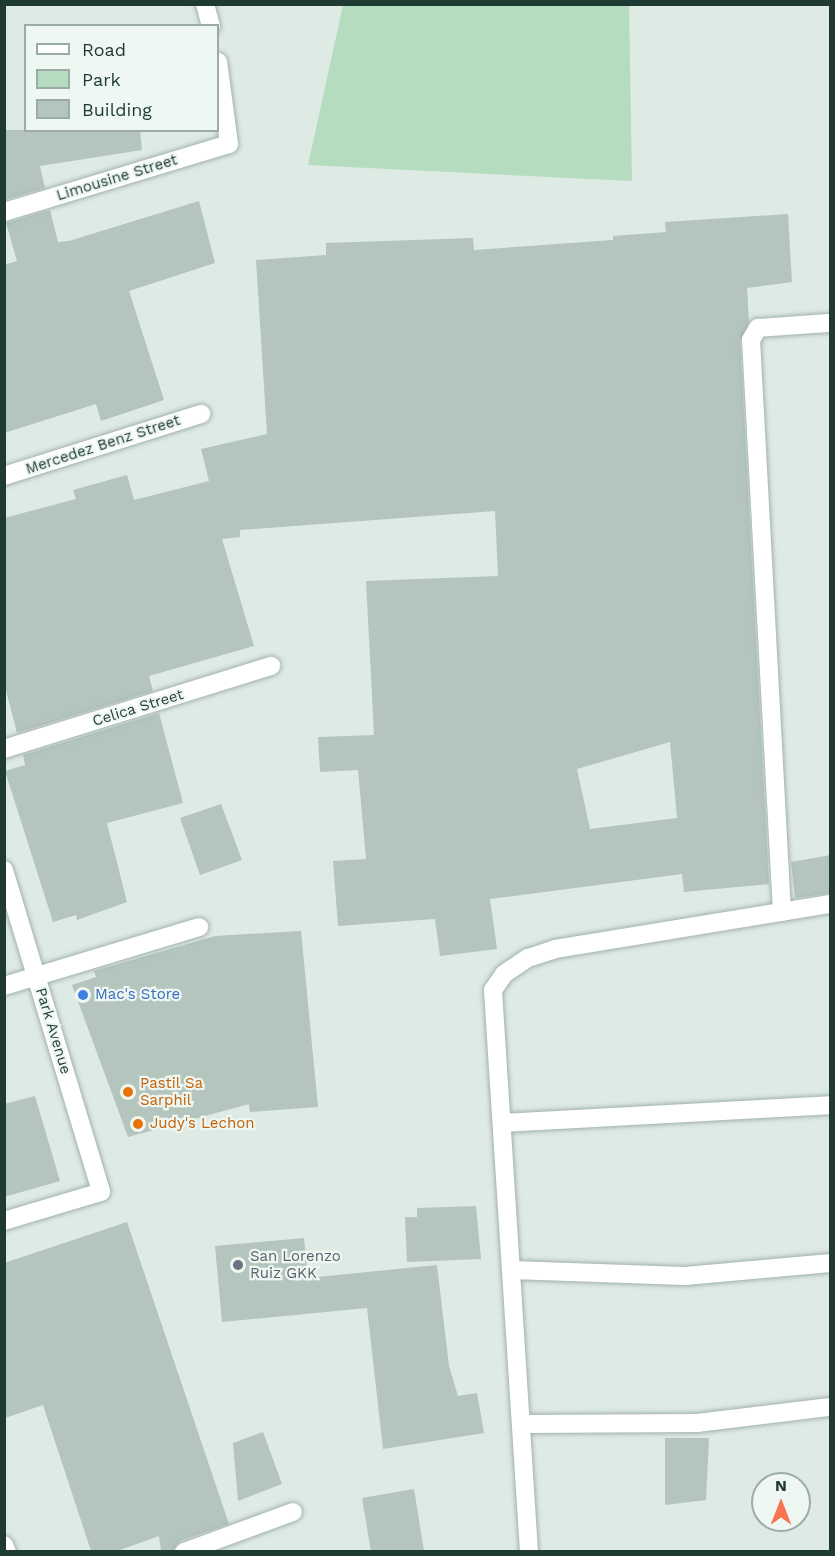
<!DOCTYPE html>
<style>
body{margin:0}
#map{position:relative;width:835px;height:1556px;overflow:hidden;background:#deeae4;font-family:"Work Sans",sans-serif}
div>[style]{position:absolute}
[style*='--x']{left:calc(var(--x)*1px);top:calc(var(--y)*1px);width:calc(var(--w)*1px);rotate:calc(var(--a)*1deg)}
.green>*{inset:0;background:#b5dcbf}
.building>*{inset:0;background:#b3c5bd}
.roads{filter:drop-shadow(0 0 2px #a1b2ab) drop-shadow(0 0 2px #a1b2ab)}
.minor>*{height:18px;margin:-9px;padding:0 9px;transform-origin:9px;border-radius:9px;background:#fff}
.dots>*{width:16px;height:16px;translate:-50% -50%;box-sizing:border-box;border:3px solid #eef7f2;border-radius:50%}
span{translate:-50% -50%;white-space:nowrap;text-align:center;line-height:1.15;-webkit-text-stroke:4.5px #eef7f2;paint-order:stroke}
.street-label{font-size:15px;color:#1f3a32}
.shop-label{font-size:15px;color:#366cbe}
.left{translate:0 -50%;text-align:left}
.food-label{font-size:15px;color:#c56008}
.worship-label{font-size:15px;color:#5b616d}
.frame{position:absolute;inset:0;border:6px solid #1f3a32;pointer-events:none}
.legend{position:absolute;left:24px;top:24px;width:195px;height:108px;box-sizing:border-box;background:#eef7f2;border:2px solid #9baba5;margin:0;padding:8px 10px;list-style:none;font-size:18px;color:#1f3a32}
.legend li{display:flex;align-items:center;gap:12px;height:30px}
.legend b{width:30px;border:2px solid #9baba5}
.north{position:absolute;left:751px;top:1472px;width:60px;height:60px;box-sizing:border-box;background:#eef7f2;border:2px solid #9baba5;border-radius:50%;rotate:0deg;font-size:16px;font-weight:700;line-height:24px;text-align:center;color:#1f3a32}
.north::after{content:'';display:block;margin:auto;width:21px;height:27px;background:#f67550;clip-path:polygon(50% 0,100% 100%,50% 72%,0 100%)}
</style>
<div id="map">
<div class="green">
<div style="clip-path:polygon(343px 5px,629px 5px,632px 181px,308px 165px)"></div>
</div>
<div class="building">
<div style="clip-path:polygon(4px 130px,140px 130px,142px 150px,40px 166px,45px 188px,4px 200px)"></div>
<div style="clip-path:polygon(199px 201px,215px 263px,129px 291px,164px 400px,101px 421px,96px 404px,4px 433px,4px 265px,17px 261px,6px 223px,50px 210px,58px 242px,69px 241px)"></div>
<div style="clip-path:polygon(evenodd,788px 214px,792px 282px,747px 288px,749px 322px,740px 341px,769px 884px,684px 892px,682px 874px,490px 899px,497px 949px,440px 956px,435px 919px,338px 926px,333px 861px,366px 859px,358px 770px,320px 772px,318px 737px,374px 735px,366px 581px,498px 576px,495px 511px,240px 530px,240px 537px,222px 539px,254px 646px,149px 676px,153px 691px,17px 733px,4px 683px,4px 518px,76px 499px,73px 490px,127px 475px,134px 500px,209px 481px,201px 449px,267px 434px,256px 260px,326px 255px,326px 243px,473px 238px,474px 250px,613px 240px,613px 236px,666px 232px,665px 222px,788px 214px,670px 742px,677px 818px,590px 829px,577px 769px,670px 742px)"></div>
<div style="clip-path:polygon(159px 713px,183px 803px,107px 823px,127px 902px,77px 920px,76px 915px,53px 922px,5px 771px,25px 765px,23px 755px)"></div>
<div style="clip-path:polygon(221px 804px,242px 860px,200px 875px,180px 818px)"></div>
<div style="clip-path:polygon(831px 855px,831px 893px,795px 898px,791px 862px)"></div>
<div style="clip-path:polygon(301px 931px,318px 1107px,250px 1112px,249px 1104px,128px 1137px,72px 985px,96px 977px,94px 971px,215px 936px)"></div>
<div style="clip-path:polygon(35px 1096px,60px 1181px,4px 1197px,4px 1104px)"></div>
<div style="clip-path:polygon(476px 1206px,481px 1259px,407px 1262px,405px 1217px,417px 1217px,417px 1208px)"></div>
<div style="clip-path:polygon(127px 1222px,229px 1524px,180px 1541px,173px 1551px,161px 1551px,159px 1536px,117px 1551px,91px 1551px,43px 1405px,5px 1418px,4px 1263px)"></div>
<div style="clip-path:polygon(304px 1238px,308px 1278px,437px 1265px,449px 1366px,458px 1396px,477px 1393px,484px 1433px,383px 1449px,367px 1308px,222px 1322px,215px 1246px)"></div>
<div style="clip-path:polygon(263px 1432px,282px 1484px,238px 1501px,233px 1443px)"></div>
<div style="clip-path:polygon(665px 1438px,709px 1438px,706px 1500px,665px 1505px)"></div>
<div style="clip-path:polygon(414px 1489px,424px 1551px,371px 1551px,362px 1498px)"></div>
</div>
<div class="roads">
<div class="minor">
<div style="--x:205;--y:4;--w:23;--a:75"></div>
<div style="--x:4;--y:212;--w:235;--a:-16.8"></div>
<div style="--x:229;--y:144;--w:83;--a:-97.6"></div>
<div style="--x:4;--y:476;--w:207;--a:-17.5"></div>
<div style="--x:4;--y:749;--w:280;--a:-17.3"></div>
<div style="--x:4;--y:870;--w:336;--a:73.2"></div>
<div style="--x:101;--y:1192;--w:101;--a:163.4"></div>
<div style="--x:782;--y:912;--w:573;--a:-93.1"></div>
<div style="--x:751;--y:340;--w:14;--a:-60"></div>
<div style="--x:758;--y:328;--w:72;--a:-4"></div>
<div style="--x:4;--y:986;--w:204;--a:-16.8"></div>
<div style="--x:502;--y:1123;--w:328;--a:-3.1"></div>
<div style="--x:511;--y:1270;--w:174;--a:2"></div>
<div style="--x:685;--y:1276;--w:146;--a:-5.1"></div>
<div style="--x:521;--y:1424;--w:176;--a:-0.3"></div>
<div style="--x:697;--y:1423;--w:134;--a:-6.9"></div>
<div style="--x:4;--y:1545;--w:8;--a:67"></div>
<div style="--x:184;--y:1552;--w:116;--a:-20.2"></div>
<div style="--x:529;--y:1552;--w:563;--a:-93.67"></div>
<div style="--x:493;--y:990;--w:19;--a:-55"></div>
<div style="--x:504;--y:974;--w:29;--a:-34"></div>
<div style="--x:528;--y:958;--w:28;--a:-18"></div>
<div style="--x:555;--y:949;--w:279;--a:-9.3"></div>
</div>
</div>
<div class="dots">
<div style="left:83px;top:995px;background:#3f7fe0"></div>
<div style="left:128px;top:1092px;background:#e8710a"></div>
<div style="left:138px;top:1124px;background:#e8710a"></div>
<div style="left:238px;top:1265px;background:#6b7280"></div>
</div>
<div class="street-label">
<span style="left:117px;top:178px;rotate:-17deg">Limousine Street</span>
<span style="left:103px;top:445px;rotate:-18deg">Mercedez Benz Street</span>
<span style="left:138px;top:708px;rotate:-17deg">Celica Street</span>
<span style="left:53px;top:1031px;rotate:73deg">Park Avenue</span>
</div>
<div class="shop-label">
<span class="left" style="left:95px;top:995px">Mac's Store</span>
</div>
<div class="food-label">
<span class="left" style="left:140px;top:1092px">Pastil Sa<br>Sarphil</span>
<span class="left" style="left:150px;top:1124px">Judy's Lechon</span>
</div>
<div class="worship-label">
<span class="left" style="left:250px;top:1265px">San Lorenzo<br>Ruiz GKK</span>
</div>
<div class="frame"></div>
<ul class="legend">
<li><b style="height:8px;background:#fff"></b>Road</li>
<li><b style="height:16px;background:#b5dcbf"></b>Park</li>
<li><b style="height:16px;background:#b3c5bd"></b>Building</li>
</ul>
<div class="north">N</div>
</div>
